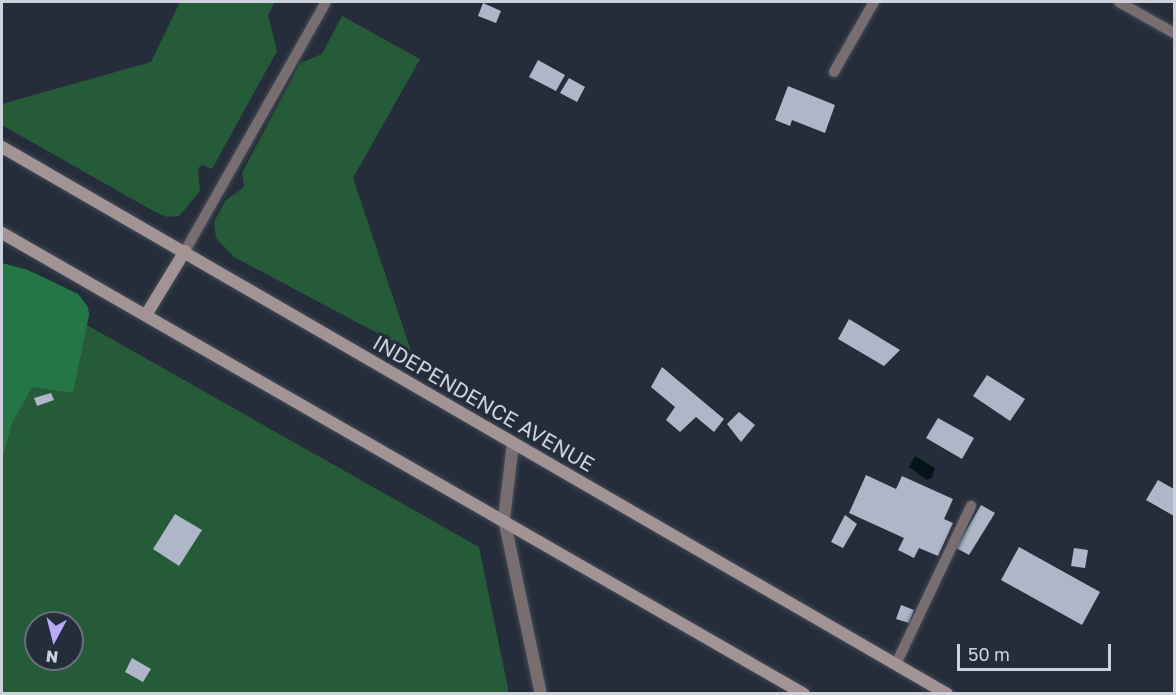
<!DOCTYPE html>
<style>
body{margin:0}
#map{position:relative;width:1176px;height:695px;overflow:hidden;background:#262d3a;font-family:"Golos Text",sans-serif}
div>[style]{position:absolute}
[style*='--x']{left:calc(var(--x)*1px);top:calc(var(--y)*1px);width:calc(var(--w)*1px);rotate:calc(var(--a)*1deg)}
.green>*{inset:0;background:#255b39}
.forest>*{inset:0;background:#257646}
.water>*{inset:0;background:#051416}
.building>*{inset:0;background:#aeb7c7}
.roads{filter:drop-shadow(0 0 2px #444b57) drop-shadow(0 0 2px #444b57)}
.service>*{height:10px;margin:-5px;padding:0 5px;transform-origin:5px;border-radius:5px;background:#786e6f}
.minor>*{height:12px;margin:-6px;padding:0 6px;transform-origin:6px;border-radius:6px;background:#786e6f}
.secondary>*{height:12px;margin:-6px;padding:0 6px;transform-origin:6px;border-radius:6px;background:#a29394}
span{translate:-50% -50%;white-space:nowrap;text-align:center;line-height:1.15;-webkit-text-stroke:6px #262d3a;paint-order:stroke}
.street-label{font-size:21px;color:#cdd2da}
.frame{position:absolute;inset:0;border:3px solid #cdd2da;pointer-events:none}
.north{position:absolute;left:24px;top:611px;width:60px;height:60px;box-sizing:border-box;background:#262d3a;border:2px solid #696f7a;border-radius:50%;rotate:187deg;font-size:16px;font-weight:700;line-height:24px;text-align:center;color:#cdd2da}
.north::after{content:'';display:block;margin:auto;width:21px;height:27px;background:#b7abf8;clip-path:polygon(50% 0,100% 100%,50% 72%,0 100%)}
.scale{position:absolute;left:957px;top:644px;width:154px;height:27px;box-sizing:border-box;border:3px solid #cdd2da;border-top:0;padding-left:8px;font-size:18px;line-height:21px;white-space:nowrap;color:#cdd2da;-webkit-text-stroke:4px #262d3a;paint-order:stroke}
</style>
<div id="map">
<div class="green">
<div style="clip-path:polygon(180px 2px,275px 2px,268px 15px,277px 51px,212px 169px,203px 165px,198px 168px,200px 191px,179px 216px,167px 217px,155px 212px,2px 125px,2px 104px,151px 62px)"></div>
<div style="clip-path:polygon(342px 16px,420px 59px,353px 178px,411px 351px,234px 257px,216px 238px,214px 222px,225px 201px,244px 187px,242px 173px,300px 63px,322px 54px)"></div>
<div style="clip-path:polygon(evenodd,2px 277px,479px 547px,509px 693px,2px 693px,2px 277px,36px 623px,72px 623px,72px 659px,36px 659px,36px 623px)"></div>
</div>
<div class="forest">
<div style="clip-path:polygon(2px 263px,28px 270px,78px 294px,88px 307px,89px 315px,73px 393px,32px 387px,12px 423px,2px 459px)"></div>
</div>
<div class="water">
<div style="clip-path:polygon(915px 456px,935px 468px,932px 478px,927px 480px,909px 467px)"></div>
</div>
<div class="building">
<div style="clip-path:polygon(483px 3px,501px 11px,496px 23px,478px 16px)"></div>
<div style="clip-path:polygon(538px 60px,565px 75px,556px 91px,529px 77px)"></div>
<div style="clip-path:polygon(569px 78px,585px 87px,577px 102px,560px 93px)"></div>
<div style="clip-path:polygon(788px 86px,835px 105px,825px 133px,792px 120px,790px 126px,775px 120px)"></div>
<div style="clip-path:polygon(849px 319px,900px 350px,884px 366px,838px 339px)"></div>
<div style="clip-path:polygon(662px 367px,724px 419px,714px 432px,696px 417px,680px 432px,666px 420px,675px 407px,651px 387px)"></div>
<div style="clip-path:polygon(987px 375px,1025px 399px,1010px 421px,973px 396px)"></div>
<div style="clip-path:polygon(51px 393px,54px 400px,37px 406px,34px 398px)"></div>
<div style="clip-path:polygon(739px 412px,755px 425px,741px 442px,727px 424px)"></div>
<div style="clip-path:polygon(938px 418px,974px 438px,962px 459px,926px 438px)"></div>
<div style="clip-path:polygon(866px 475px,896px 489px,902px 476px,953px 499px,944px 519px,953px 523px,938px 556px,919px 548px,914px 558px,898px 550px,904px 538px,849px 513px)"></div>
<div style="clip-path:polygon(1158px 480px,1174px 489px,1174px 516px,1146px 500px)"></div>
<div style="clip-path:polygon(981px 505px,995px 513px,969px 555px,956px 548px)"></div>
<div style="clip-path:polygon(175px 514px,202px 530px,179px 566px,153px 549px)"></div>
<div style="clip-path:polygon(845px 515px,857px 524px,843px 548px,831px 542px)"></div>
<div style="clip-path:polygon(1019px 547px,1100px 592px,1082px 625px,1001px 580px)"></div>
<div style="clip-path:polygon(1074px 548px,1088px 550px,1085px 568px,1071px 566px)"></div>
<div style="clip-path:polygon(901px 605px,914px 610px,909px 623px,896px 619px)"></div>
<div style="clip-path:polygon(132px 658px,151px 669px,143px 682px,125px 672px)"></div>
</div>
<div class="roads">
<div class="service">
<div style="--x:1119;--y:2;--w:63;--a:29.4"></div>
<div style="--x:834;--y:72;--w:81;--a:-60.3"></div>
<div style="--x:185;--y:251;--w:286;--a:-60.5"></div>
<div style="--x:896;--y:664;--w:175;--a:-64.6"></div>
</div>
<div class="minor">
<div style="--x:513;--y:443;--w:77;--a:96.8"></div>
<div style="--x:504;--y:519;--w:179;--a:78.1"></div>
</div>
<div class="secondary">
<div style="--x:2;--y:147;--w:1092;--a:30.06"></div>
<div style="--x:2;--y:233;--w:925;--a:29.89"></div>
<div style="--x:146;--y:315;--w:75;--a:-58.6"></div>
</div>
</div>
<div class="street-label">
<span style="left:484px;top:403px;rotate:30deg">INDEPENDENCE AVENUE</span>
</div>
<div class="frame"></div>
<div class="north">N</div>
<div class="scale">50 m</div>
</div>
